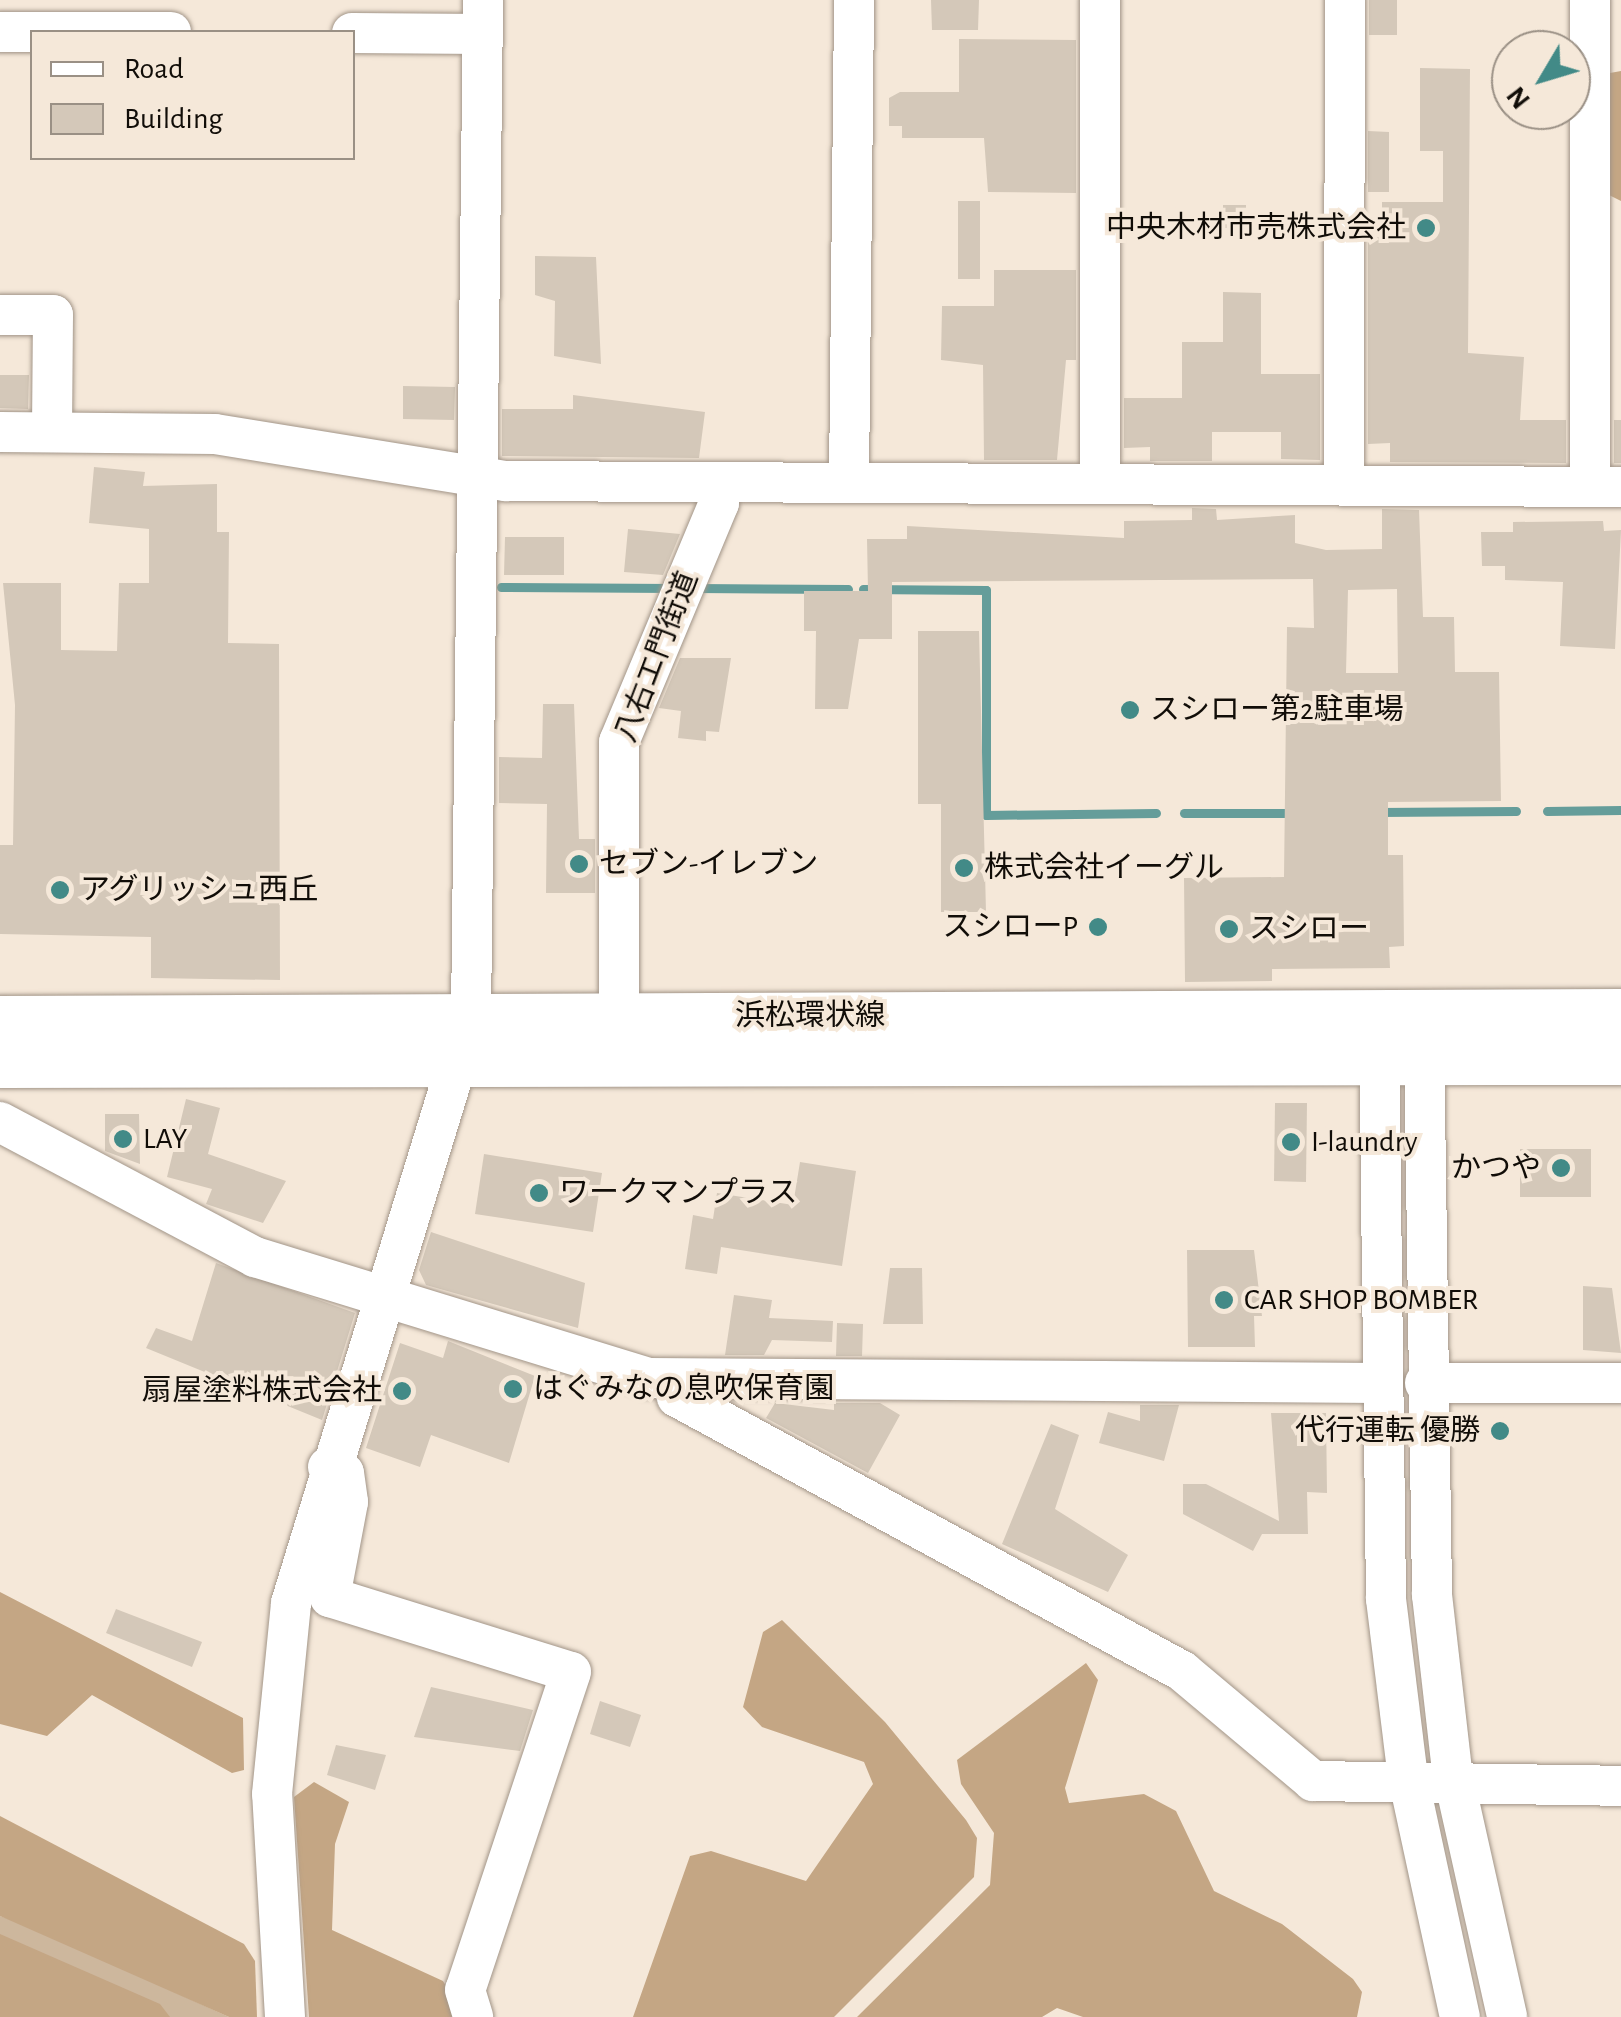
<!DOCTYPE html>
<meta charset="utf-8">
<style>
body{margin:0}
#map{position:relative;width:1621px;height:2017px;overflow:hidden;background:#f5e8d9;font-family:"Alegreya Sans","Noto Sans JP",sans-serif}
div>[style]{position:absolute}
[style*='--x']{left:calc(var(--x)*1px);top:calc(var(--y)*1px);width:calc(var(--w)*1px);rotate:calc(var(--a)*1deg)}
.green>*{inset:0;background:#cdb79d}
.forest>*{inset:0;background:#c4a684}
.stream>*{height:9px;margin:-4.5px;padding:0 4.5px;transform-origin:4.5px;border-radius:4.5px;background:#659d9a}
.building>*{inset:0;background:#d4c8b9}
.roads{filter:drop-shadow(0 0 2px #a29588) drop-shadow(0 0 2px #a29588)}
.minor>*{height:40px;margin:-20px;padding:0 20px;transform-origin:20px;border-radius:20px;background:#fff}
.major>*{height:50px;margin:-25px;padding:0 25px;transform-origin:25px;border-radius:25px;background:#fff}
.dots>*{width:28px;height:28px;translate:-50% -50%;box-sizing:border-box;border:5px solid #f5e8d9;border-radius:50%}
span{translate:-50% -50%;white-space:nowrap;text-align:center;line-height:1.15;-webkit-text-stroke:8px #f5e8d9;paint-order:stroke}
.poi-label{font-size:30px;color:#110d08}
.right{translate:-100% -50%;text-align:right}
.left{translate:0 -50%;text-align:left}
.street-label{font-size:30px;color:#110d08}
.legend{position:absolute;left:30px;top:30px;width:325px;height:130px;box-sizing:border-box;background:#f5e8d9;border:2px solid #9a9085;margin:0;padding:12px 18px;list-style:none;font-size:30px;color:#110d08}
.legend li{display:flex;align-items:center;gap:20px;height:50px}
.legend b{width:50px;border:2px solid #9a9085}
.north{position:absolute;left:1491px;top:30px;width:100px;height:100px;box-sizing:border-box;background:#f5e8d9;border:2px solid #9a9085;border-radius:50%;rotate:232deg;font-size:28px;font-weight:700;line-height:40px;text-align:center;color:#110d08}
.north::after{content:'';display:block;margin:auto;width:35px;height:45px;background:#428a87;clip-path:polygon(50% 0,100% 100%,50% 72%,0 100%)}
</style>
<div id="map">
<div class="green">
<div style="clip-path:polygon(0 1916px,27px 1925px,229px 2017px,0 2017px)"></div>
</div>
<div class="forest">
<div style="clip-path:polygon(1621px 71px,1621px 201px,1605px 193px,1610px 73px)"></div>
<div style="clip-path:polygon(0 1592px,243px 1718px,244px 1770px,232px 1773px,92px 1695px,47px 1736px,0 1724px)"></div>
<div style="clip-path:polygon(782px 1620px,885px 1722px,966px 1820px,977px 1838px,974px 1877px,834px 2017px,633px 2017px,690px 1856px,711px 1851px,806px 1881px,873px 1784px,864px 1762px,762px 1727px,743px 1707px,763px 1632px)"></div>
<div style="clip-path:polygon(1086px 1663px,1098px 1680px,1065px 1788px,1069px 1803px,1144px 1794px,1176px 1811px,1214px 1891px,1282px 1924px,1353px 1979px,1362px 1992px,1357px 2017px,1083px 2017px,1057px 2008px,1042px 2017px,857px 2017px,990px 1885px,994px 1833px,961px 1784px,957px 1760px)"></div>
<div style="clip-path:polygon(314px 1782px,349px 1802px,335px 1844px,332px 1930px,443px 1981px,464px 2017px,309px 2017px,294px 1797px)"></div>
<div style="clip-path:polygon(0 1816px,244px 1944px,255px 1961px,257px 2017px,229px 2017px,0 1916px)"></div>
<div style="clip-path:polygon(0 1934px,160px 2004px,170px 2017px,0 2017px)"></div>
</div>
<div class="stream">
<div style="--x:501;--y:587;--w:172;--a:0.3"></div>
<div style="--x:696;--y:588;--w:152;--a:0.4"></div>
<div style="--x:863;--y:589;--w:123;--a:0.5"></div>
<div style="--x:986;--y:590;--w:225;--a:90"></div>
<div style="--x:986;--y:815;--w:170;--a:-0.7"></div>
<div style="--x:1547;--y:811;--w:74;--a:-0.8"></div>
<div style="--x:1378;--y:812;--w:138;--a:-0.4"></div>
<div style="--x:1184;--y:813;--w:113;--a:0"></div>
</div>
<div class="building">
<div style="clip-path:polygon(931px 0,979px 0,978px 30px,932px 30px)"></div>
<div style="clip-path:polygon(1369px 0,1397px 0,1397px 35px,1369px 35px)"></div>
<div style="clip-path:polygon(959px 39px,1076px 40px,1076px 193px,988px 192px,984px 138px,902px 138px,902px 126px,889px 126px,889px 98px,900px 92px,959px 92px)"></div>
<div style="clip-path:polygon(1420px 68px,1470px 69px,1468px 353px,1524px 357px,1520px 420px,1566px 420px,1566px 463px,1390px 462px,1390px 443px,1368px 444px,1368px 237px,1382px 237px,1382px 202px,1443px 202px,1443px 151px,1420px 151px)"></div>
<div style="clip-path:polygon(1368px 131px,1389px 132px,1389px 192px,1368px 192px)"></div>
<div style="clip-path:polygon(958px 201px,980px 201px,980px 279px,958px 279px)"></div>
<div style="clip-path:polygon(1223px 205px,1246px 205px,1246px 228px,1223px 228px)"></div>
<div style="clip-path:polygon(535px 256px,596px 257px,601px 364px,554px 356px,555px 301px,535px 295px)"></div>
<div style="clip-path:polygon(994px 270px,1076px 270px,1076px 360px,1066px 360px,1057px 460px,984px 460px,983px 365px,941px 360px,942px 306px,994px 306px)"></div>
<div style="clip-path:polygon(1223px 292px,1261px 293px,1261px 374px,1320px 374px,1320px 460px,1281px 459px,1281px 432px,1212px 432px,1212px 461px,1150px 461px,1150px 447px,1124px 448px,1124px 398px,1182px 398px,1182px 342px,1223px 342px)"></div>
<div style="clip-path:polygon(0 375px,29px 375px,28px 409px,0 408px)"></div>
<div style="clip-path:polygon(403px 386px,455px 387px,454px 420px,403px 419px)"></div>
<div style="clip-path:polygon(573px 395px,705px 412px,699px 458px,502px 456px,502px 409px,573px 409px)"></div>
<div style="clip-path:polygon(1614px 420px,1621px 420px,1621px 463px,1614px 463px)"></div>
<div style="clip-path:polygon(94px 467px,145px 472px,143px 486px,217px 484px,217px 532px,229px 532px,228px 643px,279px 644px,280px 980px,151px 978px,151px 937px,0 934px,0 845px,13px 845px,15px 705px,3px 583px,61px 583px,61px 650px,117px 651px,119px 583px,149px 583px,149px 529px,89px 523px)"></div>
<div style="clip-path:polygon(evenodd,1192px 508px,1216px 509px,1217px 520px,1295px 515px,1295px 543px,1326px 550px,1382px 549px,1382px 509px,1419px 510px,1423px 617px,1454px 617px,1455px 672px,1499px 672px,1501px 801px,1388px 802px,1388px 855px,1403px 855px,1404px 946px,1389px 947px,1390px 968px,1272px 969px,1272px 981px,1185px 982px,1184px 878px,1284px 877px,1287px 627px,1314px 628px,1313px 579px,892px 582px,892px 639px,859px 639px,848px 709px,815px 709px,816px 631px,804px 631px,804px 591px,868px 591px,867px 539px,907px 539px,907px 526px,1124px 538px,1124px 521px,1192px 520px,1192px 508px,1397px 589px,1398px 673px,1346px 673px,1348px 590px,1397px 589px)"></div>
<div style="clip-path:polygon(1603px 521px,1604px 531px,1621px 530px,1615px 649px,1560px 646px,1563px 582px,1505px 580px,1505px 566px,1482px 566px,1481px 532px,1513px 532px,1513px 522px)"></div>
<div style="clip-path:polygon(628px 529px,680px 534px,663px 575px,624px 572px)"></div>
<div style="clip-path:polygon(505px 537px,564px 537px,564px 575px,504px 575px)"></div>
<div style="clip-path:polygon(918px 631px,979px 631px,986px 912px,941px 912px,941px 804px,918px 804px)"></div>
<div style="clip-path:polygon(680px 658px,731px 658px,719px 732px,706px 731px,706px 741px,678px 738px,681px 711px,659px 708px)"></div>
<div style="clip-path:polygon(543px 704px,574px 704px,579px 839px,595px 839px,595px 893px,546px 893px,547px 804px,499px 803px,499px 757px,542px 758px)"></div>
<div style="clip-path:polygon(186px 1099px,220px 1108px,208px 1154px,286px 1181px,263px 1223px,206px 1204px,212px 1189px,167px 1177px)"></div>
<div style="clip-path:polygon(1275px 1103px,1307px 1103px,1306px 1182px,1274px 1181px)"></div>
<div style="clip-path:polygon(105px 1114px,139px 1114px,140px 1164px,105px 1151px)"></div>
<div style="clip-path:polygon(1520px 1149px,1591px 1149px,1591px 1197px,1520px 1197px)"></div>
<div style="clip-path:polygon(484px 1154px,602px 1173px,593px 1232px,475px 1214px)"></div>
<div style="clip-path:polygon(800px 1162px,856px 1171px,842px 1266px,721px 1247px,717px 1274px,685px 1269px,693px 1215px,713px 1219px,717px 1193px,793px 1205px)"></div>
<div style="clip-path:polygon(431px 1232px,585px 1283px,578px 1328px,426px 1285px,419px 1270px)"></div>
<div style="clip-path:polygon(1187px 1250px,1254px 1250px,1262px 1316px,1254px 1316px,1255px 1347px,1188px 1347px)"></div>
<div style="clip-path:polygon(216px 1263px,355px 1313px,322px 1420px,146px 1348px,156px 1328px,192px 1341px)"></div>
<div style="clip-path:polygon(890px 1268px,922px 1268px,923px 1324px,883px 1324px)"></div>
<div style="clip-path:polygon(1583px 1286px,1612px 1288px,1621px 1353px,1583px 1350px)"></div>
<div style="clip-path:polygon(734px 1295px,772px 1300px,769px 1318px,833px 1321px,832px 1342px,772px 1340px,764px 1355px,725px 1355px)"></div>
<div style="clip-path:polygon(837px 1323px,863px 1324px,862px 1356px,836px 1356px)"></div>
<div style="clip-path:polygon(448px 1341px,535px 1376px,509px 1463px,431px 1435px,420px 1467px,366px 1448px,400px 1343px,443px 1358px)"></div>
<div style="clip-path:polygon(775px 1403px,834px 1410px,834px 1403px,880px 1403px,900px 1415px,868px 1473px,766px 1418px)"></div>
<div style="clip-path:polygon(1140px 1405px,1179px 1405px,1164px 1461px,1099px 1443px,1108px 1412px,1140px 1421px)"></div>
<div style="clip-path:polygon(1271px 1413px,1326px 1413px,1327px 1493px,1307px 1492px,1308px 1534px,1262px 1534px,1253px 1551px,1183px 1514px,1183px 1484px,1206px 1484px,1279px 1521px)"></div>
<div style="clip-path:polygon(1051px 1424px,1079px 1435px,1055px 1509px,1128px 1555px,1108px 1592px,1002px 1544px)"></div>
<div style="clip-path:polygon(116px 1609px,202px 1642px,192px 1667px,106px 1633px)"></div>
<div style="clip-path:polygon(431px 1687px,533px 1710px,520px 1751px,414px 1737px)"></div>
<div style="clip-path:polygon(600px 1701px,641px 1715px,630px 1747px,590px 1734px)"></div>
<div style="clip-path:polygon(336px 1745px,386px 1755px,375px 1790px,327px 1775px)"></div>
</div>
<div class="roads">
<div class="minor">
<div style="--x:0;--y:32;--w:171;--a:0"></div>
<div style="--x:352;--y:33;--w:131;--a:0.4"></div>
<div style="--x:0;--y:315;--w:53;--a:0"></div>
<div style="--x:53;--y:315;--w:117;--a:90.5"></div>
<div style="--x:0;--y:432;--w:215;--a:0.5"></div>
<div style="--x:215;--y:434;--w:295;--a:9.2"></div>
<div style="--x:506;--y:481;--w:1115;--a:0.31"></div>
<div style="--x:849;--y:482;--w:482;--a:-89.4"></div>
<div style="--x:1100;--y:484;--w:484;--a:-90"></div>
<div style="--x:1344;--y:485;--w:485;--a:-89.9"></div>
<div style="--x:1590;--y:486;--w:486;--a:-90"></div>
<div style="--x:619;--y:1017;--w:275;--a:-90"></div>
<div style="--x:619;--y:742;--w:259;--a:-67.3"></div>
<div style="--x:719;--y:503;--w:21;--a:-90"></div>
<div style="--x:1379;--y:1033;--w:566;--a:89.29"></div>
<div style="--x:1386;--y:1599;--w:179;--a:83"></div>
<div style="--x:1408;--y:1777;--w:246;--a:77.8"></div>
<div style="--x:1424;--y:1034;--w:561;--a:89.18"></div>
<div style="--x:1432;--y:1595;--w:176;--a:83.5"></div>
<div style="--x:1452;--y:1770;--w:253;--a:77.4"></div>
<div style="--x:0;--y:1122;--w:289;--a:27.9"></div>
<div style="--x:255;--y:1257;--w:411;--a:17.1"></div>
<div style="--x:648;--y:1378;--w:731;--a:0.39"></div>
<div style="--x:679;--y:1383;--w:14;--a:98"></div>
<div style="--x:677;--y:1397;--w:575;--a:28.48"></div>
<div style="--x:1182;--y:1671;--w:171;--a:40"></div>
<div style="--x:1313;--y:1781;--w:308;--a:0.9"></div>
<div style="--x:1425;--y:1383;--w:196;--a:0"></div>
<div style="--x:328;--y:1467;--w:17;--a:21"></div>
<div style="--x:344;--y:1473;--w:29;--a:82"></div>
<div style="--x:348;--y:1502;--w:97;--a:100.7"></div>
<div style="--x:330;--y:1597;--w:252;--a:17.3"></div>
<div style="--x:571;--y:1672;--w:335;--a:108.4"></div>
<div style="--x:465;--y:1990;--w:28;--a:73"></div>
<div style="--x:285;--y:2017;--w:223;--a:-93.3"></div>
<div style="--x:272;--y:1794;--w:192;--a:-84.3"></div>
<div style="--x:291;--y:1603;--w:613;--a:-72.92"></div>
<div style="--x:471;--y:1017;--w:1017;--a:-89.32"></div>
</div>
<div class="major">
<div style="--x:0;--y:1021;--w:1621;--a:-0.25"></div>
<div style="--x:0;--y:1063;--w:1621;--a:-0.11"></div>
</div>
</div>
<div class="dots">
<div style="left:1426px;top:228px;background:#428a87"></div>
<div style="left:1130px;top:710px;background:#428a87"></div>
<div style="left:579px;top:864px;background:#428a87"></div>
<div style="left:964px;top:868px;background:#428a87"></div>
<div style="left:60px;top:890px;background:#428a87"></div>
<div style="left:1098px;top:927px;background:#428a87"></div>
<div style="left:1229px;top:929px;background:#428a87"></div>
<div style="left:123px;top:1139px;background:#428a87"></div>
<div style="left:1291px;top:1142px;background:#428a87"></div>
<div style="left:1561px;top:1168px;background:#428a87"></div>
<div style="left:539px;top:1193px;background:#428a87"></div>
<div style="left:1224px;top:1300px;background:#428a87"></div>
<div style="left:513px;top:1389px;background:#428a87"></div>
<div style="left:402px;top:1391px;background:#428a87"></div>
<div style="left:1500px;top:1431px;background:#428a87"></div>
</div>
<div class="poi-label">
<span class="right" style="left:1406px;top:228px">中央木材市売株式会社</span>
<span class="left" style="left:1150px;top:710px">スシロー第2駐車場</span>
<span class="left" style="left:599px;top:864px">セブン-イレブン</span>
<span class="left" style="left:984px;top:868px">株式会社イーグル</span>
<span class="left" style="left:80px;top:890px">アグリッシュ西丘</span>
<span class="right" style="left:1078px;top:927px">スシローP</span>
<span class="left" style="left:1249px;top:929px">スシロー</span>
<span class="left" style="left:143px;top:1139px">LAY</span>
<span class="left" style="left:1311px;top:1142px">I-laundry</span>
<span class="right" style="left:1541px;top:1168px">かつや</span>
<span class="left" style="left:559px;top:1193px">ワークマンプラス</span>
<span class="left" style="left:1244px;top:1300px">CAR SHOP BOMBER</span>
<span class="left" style="left:533px;top:1389px">はぐみなの息吹保育園</span>
<span class="right" style="left:382px;top:1391px">扇屋塗料株式会社</span>
<span class="right" style="left:1480px;top:1431px">代行運転 優勝</span>
</div>
<div class="street-label">
<span style="left:657px;top:657px;rotate:-69deg">八右エ門街道</span>
<span style="left:810px;top:1016px">浜松環状線</span>
</div>
<ul class="legend">
<li><b style="height:12px;background:#fff"></b>Road</li>
<li><b style="height:28px;background:#d4c8b9"></b>Building</li>
</ul>
<div class="north">N</div>
</div>
